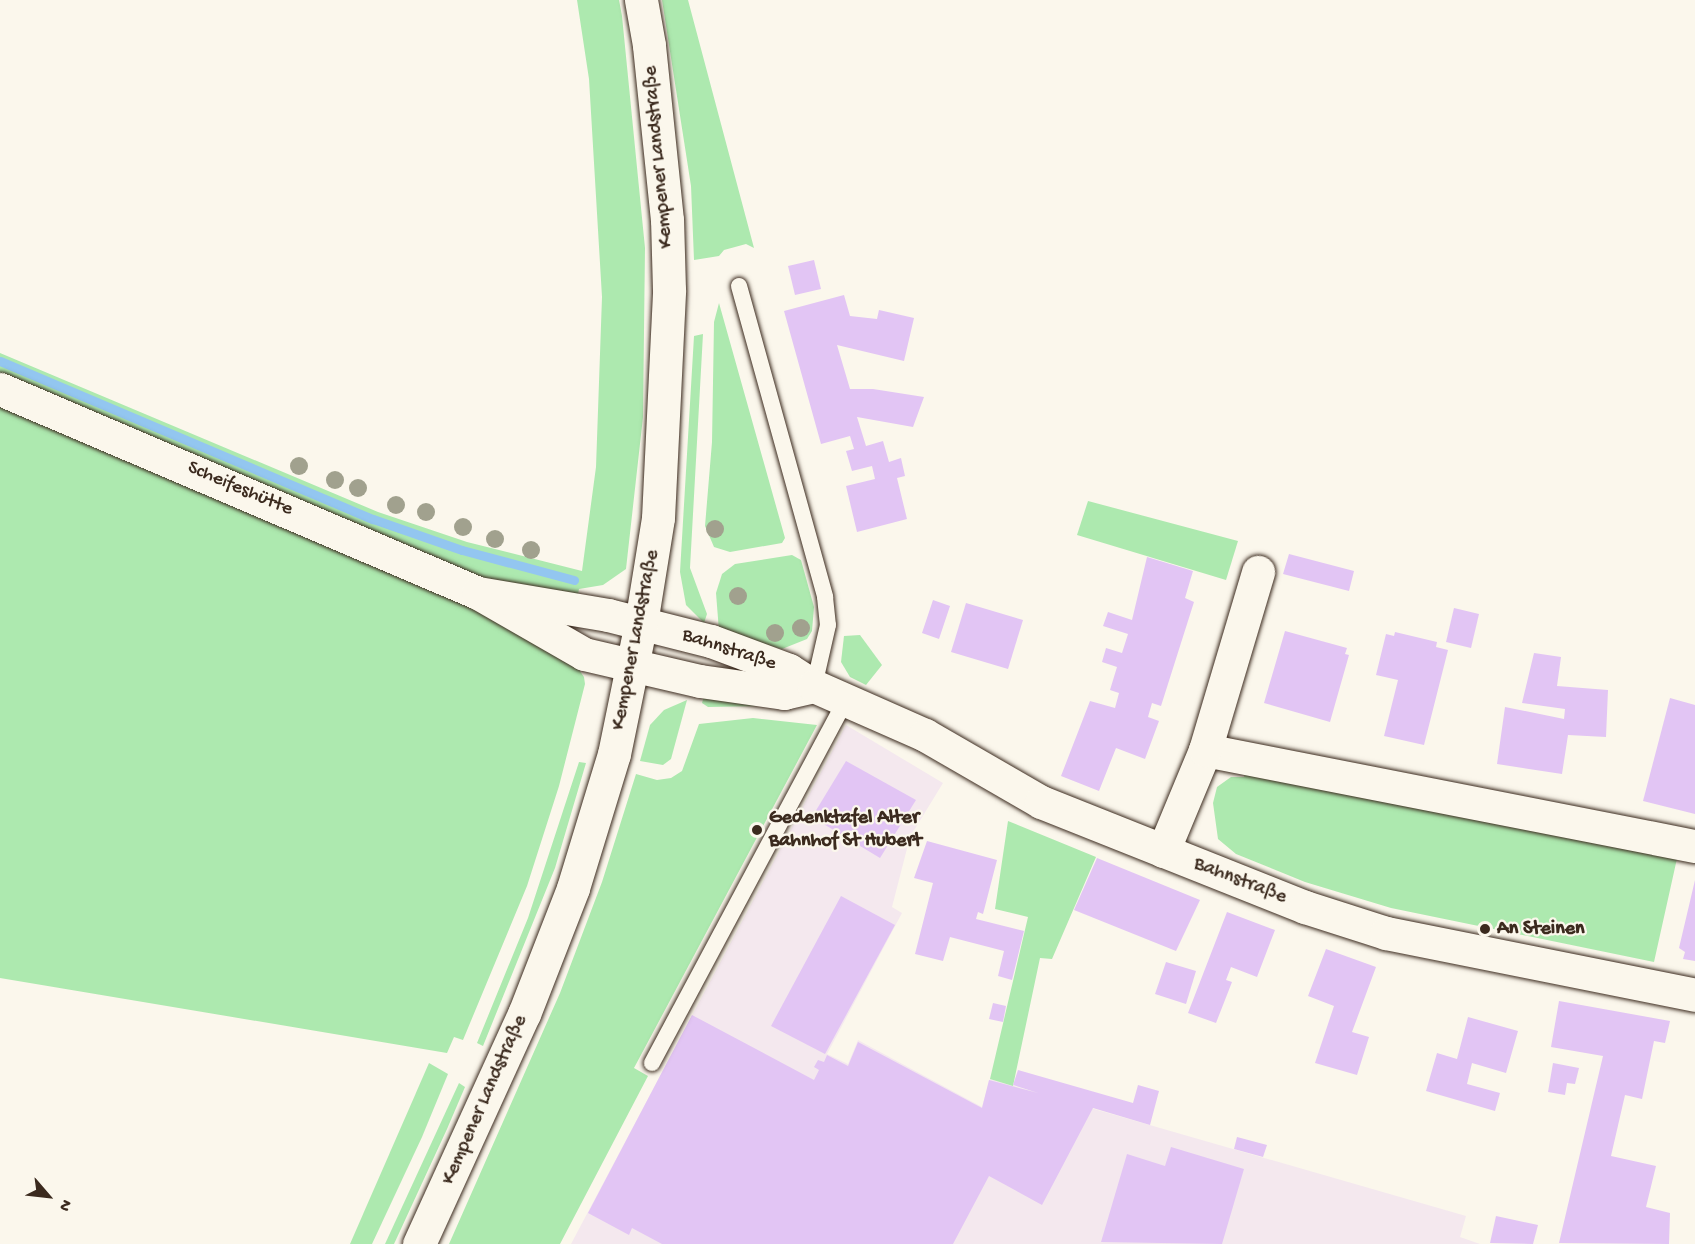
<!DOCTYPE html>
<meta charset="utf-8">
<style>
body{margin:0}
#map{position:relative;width:1695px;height:1244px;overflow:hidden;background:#fbf7ec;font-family:"Gochi Hand",sans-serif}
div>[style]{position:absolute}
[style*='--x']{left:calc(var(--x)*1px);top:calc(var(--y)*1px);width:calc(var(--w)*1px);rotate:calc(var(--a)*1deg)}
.built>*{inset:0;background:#f4e8ee}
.green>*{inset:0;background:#ade9af}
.stream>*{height:9px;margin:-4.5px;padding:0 4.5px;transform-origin:4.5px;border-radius:4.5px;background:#93c6f0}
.building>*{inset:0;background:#e2c5f4}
.roads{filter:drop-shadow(0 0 2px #3b2a1e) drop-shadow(0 0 2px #3b2a1e)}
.lane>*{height:16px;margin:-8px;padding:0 8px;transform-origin:8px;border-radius:8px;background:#fbf7ec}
.street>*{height:33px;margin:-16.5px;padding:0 16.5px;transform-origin:16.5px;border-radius:16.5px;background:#fbf7ec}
.secondary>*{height:33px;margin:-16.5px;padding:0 16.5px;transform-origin:16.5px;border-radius:16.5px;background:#fbf7ec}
.trees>*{width:18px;height:18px;margin:-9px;border-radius:50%;background:#a1a18e}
.dots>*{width:16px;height:16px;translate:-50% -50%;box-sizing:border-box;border:3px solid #fbf7ec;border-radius:50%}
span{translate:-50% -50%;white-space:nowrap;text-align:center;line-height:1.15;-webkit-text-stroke:4.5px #fbf7ec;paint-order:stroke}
.street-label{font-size:20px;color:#3b2a1e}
.poi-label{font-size:20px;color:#3b2a1e;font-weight:700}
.left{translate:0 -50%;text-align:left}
.north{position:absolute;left:18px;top:1166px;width:60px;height:60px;-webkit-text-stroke:4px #fbf7ec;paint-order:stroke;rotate:118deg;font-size:16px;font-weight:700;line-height:24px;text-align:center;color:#3b2a1e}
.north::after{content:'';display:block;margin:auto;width:21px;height:27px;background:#3b2a1e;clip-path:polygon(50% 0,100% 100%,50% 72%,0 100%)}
</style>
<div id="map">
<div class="built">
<div style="clip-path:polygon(846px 725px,943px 783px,910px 837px,892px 907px,902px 913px,827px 1054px,848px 1064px,858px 1040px,982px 1107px,990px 1079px,1466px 1216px,1460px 1237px,1480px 1244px,571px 1244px)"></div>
</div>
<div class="green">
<div style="clip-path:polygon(577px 0,619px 0,622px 16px,645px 248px,643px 417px,626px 569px,603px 585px,579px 589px,573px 622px,540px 612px,584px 677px,585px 684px,559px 786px,527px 886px,463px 1040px,454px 1037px,447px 1053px,0 978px,0 353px,378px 512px,467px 542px,582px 571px,596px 467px,602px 297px,589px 79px)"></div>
<div style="clip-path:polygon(662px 0,688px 0,754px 248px,746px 244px,724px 250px,719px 256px,694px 260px,691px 186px)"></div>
<div style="clip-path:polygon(719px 303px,785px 538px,782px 543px,730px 552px,714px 547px,705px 526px,712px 442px,714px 322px)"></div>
<div style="clip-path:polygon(703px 334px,690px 568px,707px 614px,704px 623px,686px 605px,680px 572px,694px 336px)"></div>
<div style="clip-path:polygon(1088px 501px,1238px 541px,1226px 580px,1077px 535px)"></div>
<div style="clip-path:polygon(792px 555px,801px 560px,814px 607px,812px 631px,807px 639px,782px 649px,719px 631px,716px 593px,722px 574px,735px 564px)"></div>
<div style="clip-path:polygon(860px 635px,882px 665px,866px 685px,850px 677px,841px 662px,844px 636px)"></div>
<div style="clip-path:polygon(704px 696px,763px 706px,708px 707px,702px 703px)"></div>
<div style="clip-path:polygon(687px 700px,671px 759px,663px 765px,640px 761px,650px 725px,664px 710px)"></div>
<div style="clip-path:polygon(753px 718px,817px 725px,634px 1068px,648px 1076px,560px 1244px,449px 1244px,560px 993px,602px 882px,636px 774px,657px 780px,671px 778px,682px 771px,699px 724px)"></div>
<div style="clip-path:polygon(579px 762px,586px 763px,555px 868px,483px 1046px,477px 1043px,528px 918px)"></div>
<div style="clip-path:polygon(1246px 771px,1678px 854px,1654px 962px,1391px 908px,1305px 882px,1236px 854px,1218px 839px,1213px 803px,1217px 787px,1231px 777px,1244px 777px)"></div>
<div style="clip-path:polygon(1008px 821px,1096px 857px,1052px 959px,1040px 958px,1013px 1086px,990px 1079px,1028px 917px,995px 909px)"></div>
<div style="clip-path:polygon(429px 1063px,448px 1074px,422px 1137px,372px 1244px,350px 1244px)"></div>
<div style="clip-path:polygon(459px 1083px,465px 1087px,447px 1129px,394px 1244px,385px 1244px)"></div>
</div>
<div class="stream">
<div style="--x:0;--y:361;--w:405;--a:23"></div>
<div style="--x:373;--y:519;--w:94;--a:19.2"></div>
<div style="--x:462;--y:550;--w:116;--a:15"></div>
</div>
<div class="building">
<div style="clip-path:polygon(814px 260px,821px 289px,795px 295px,788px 266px)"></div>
<div style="clip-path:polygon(844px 295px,850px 316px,877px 319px,879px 310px,914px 318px,904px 361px,837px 345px,850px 389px,873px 389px,924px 397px,913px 427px,857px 417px,866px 446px,883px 441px,889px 462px,901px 458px,905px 476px,897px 478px,907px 519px,857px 532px,846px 486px,875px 479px,872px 466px,852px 471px,846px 451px,854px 449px,850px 436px,821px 444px,784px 311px)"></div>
<div style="clip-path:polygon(1289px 554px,1354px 571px,1349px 591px,1283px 574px)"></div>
<div style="clip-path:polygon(1147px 557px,1193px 571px,1185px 598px,1194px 602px,1161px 706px,1152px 703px,1148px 717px,1159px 721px,1145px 759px,1116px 748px,1099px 791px,1061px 776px,1090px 701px,1115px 708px,1119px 693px,1110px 690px,1117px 667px,1102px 662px,1106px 648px,1122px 653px,1128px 634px,1103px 626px,1108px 612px,1132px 620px)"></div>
<div style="clip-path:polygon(933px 600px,950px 606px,939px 639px,922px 633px)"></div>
<div style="clip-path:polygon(966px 603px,1023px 620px,1008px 669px,951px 652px)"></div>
<div style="clip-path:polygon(1454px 608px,1479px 614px,1471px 648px,1446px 642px)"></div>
<div style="clip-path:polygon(1285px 631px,1347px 648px,1345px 654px,1349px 655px,1330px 722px,1264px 703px)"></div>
<div style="clip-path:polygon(1395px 632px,1437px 642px,1436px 647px,1448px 650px,1424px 745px,1384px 736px,1398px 680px,1376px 675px,1386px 634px,1394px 636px)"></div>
<div style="clip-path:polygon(1534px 653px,1561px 657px,1557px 686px,1608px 690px,1606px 737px,1568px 735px,1562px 774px,1497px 764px,1505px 707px,1564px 719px,1565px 709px,1522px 703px)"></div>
<div style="clip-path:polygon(1670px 698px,1695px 705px,1695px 814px,1643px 801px)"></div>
<div style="clip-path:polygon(846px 761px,916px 800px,880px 858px,812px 817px)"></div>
<div style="clip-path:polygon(927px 841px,997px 860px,983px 914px,978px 912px,976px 919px,1024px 931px,1012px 980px,998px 976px,1004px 951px,950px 937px,943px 961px,915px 954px,933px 883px,914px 878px)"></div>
<div style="clip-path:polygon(1097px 858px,1200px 900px,1176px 951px,1074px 910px)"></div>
<div style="clip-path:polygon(1695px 880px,1695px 961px,1683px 959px,1685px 952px,1679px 948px)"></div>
<div style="clip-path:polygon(841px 896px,895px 925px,825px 1054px,771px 1026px)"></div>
<div style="clip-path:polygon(1227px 912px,1275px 930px,1257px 977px,1231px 967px,1226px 980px,1232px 982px,1216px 1023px,1188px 1013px)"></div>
<div style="clip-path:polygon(1326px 949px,1376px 967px,1352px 1032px,1369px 1037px,1357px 1075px,1315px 1063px,1334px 1006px,1308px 996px)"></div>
<div style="clip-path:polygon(1166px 962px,1196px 971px,1186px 1004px,1155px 994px)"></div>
<div style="clip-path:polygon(1559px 1001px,1670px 1021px,1665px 1043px,1654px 1041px,1642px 1099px,1625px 1095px,1611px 1156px,1656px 1166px,1646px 1207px,1670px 1213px,1669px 1244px,1559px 1243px,1603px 1056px,1551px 1047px)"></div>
<div style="clip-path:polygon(993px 1003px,1006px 1006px,1003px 1022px,989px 1019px)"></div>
<div style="clip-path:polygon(692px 1015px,814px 1080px,819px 1070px,814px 1067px,818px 1060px,824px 1062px,827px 1055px,848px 1066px,858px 1042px,982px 1108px,989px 1080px,1038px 1093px,1013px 1085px,1018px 1070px,1133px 1103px,1138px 1085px,1159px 1091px,1150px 1125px,1093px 1108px,1042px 1205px,989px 1176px,953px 1244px,662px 1244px,632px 1228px,629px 1235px,588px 1213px)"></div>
<div style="clip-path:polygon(1468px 1017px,1518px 1031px,1506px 1073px,1472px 1063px,1467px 1084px,1500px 1093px,1495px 1111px,1426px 1091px,1437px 1053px,1457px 1059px)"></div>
<div style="clip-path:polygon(1553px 1063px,1579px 1068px,1575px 1084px,1567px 1083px,1565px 1095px,1548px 1092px)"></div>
<div style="clip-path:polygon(1237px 1137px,1267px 1145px,1263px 1157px,1234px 1149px)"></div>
<div style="clip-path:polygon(1171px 1147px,1244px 1169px,1222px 1244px,1101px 1242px,1127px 1154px,1165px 1166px)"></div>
<div style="clip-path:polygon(1496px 1216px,1538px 1225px,1533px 1244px,1490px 1243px)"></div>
</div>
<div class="roads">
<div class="lane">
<div style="--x:739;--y:286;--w:323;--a:74.5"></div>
<div style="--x:825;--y:597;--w:28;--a:84"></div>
<div style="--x:828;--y:625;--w:63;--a:102.9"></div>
<div style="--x:652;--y:1063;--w:414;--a:-61.9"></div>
</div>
<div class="street">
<div style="--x:0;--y:389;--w:520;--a:23.11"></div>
<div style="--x:478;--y:593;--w:122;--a:29.9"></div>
<div style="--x:584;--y:654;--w:119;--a:13.1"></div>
<div style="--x:700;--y:681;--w:85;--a:8.1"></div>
<div style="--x:784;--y:693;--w:31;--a:-13"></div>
<div style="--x:478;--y:593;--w:132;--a:9.6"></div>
<div style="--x:608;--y:615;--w:106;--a:14.2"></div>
<div style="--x:711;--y:641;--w:83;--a:20.4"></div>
<div style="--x:789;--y:670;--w:30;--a:33"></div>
<div style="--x:814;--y:686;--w:121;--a:23.8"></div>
<div style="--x:925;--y:735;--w:134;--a:30"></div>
<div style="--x:1041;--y:802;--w:284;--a:21.7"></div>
<div style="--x:1305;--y:907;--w:85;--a:17.8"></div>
<div style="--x:1386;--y:933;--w:315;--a:11.3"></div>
<div style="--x:1205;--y:750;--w:499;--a:11.1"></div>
<div style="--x:1163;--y:851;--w:109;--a:-67.4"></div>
<div style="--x:1205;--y:750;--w:186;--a:-73.4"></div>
</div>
<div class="secondary">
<div style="--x:419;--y:1244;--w:253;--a:-65.5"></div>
<div style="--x:524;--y:1014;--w:135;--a:-68.7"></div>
<div style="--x:573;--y:888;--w:140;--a:-73"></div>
<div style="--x:614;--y:754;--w:134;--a:-78.4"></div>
<div style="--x:641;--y:623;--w:106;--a:-80.8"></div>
<div style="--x:658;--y:518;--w:228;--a:-87.2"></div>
<div style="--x:669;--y:290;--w:70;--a:-91.6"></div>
<div style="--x:667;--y:220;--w:176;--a:-95.9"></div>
<div style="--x:649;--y:45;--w:46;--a:-100.1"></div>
</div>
</div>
<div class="trees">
<div style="left:299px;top:466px"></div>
<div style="left:335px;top:480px"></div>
<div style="left:358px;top:488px"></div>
<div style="left:396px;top:505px"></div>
<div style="left:426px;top:512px"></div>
<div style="left:463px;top:527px"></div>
<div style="left:715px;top:529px"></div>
<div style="left:495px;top:539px"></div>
<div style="left:531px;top:550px"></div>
<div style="left:738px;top:596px"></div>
<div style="left:801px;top:628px"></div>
<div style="left:775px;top:633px"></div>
</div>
<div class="dots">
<div style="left:757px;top:830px;background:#3b2a1e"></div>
<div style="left:1485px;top:929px;background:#3b2a1e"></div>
</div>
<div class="street-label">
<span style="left:659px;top:157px;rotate:-95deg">Kempener Landstraße</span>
<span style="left:240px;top:489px;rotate:23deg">Scheifeshütte</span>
<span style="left:636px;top:640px;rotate:-79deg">Kempener Landstraße</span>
<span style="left:729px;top:650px;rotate:18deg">Bahnstraße</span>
<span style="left:1240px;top:881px;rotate:21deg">Bahnstraße</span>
<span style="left:485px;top:1100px;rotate:-66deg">Kempener Landstraße</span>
</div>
<div class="poi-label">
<span class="left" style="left:769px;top:830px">Gedenktafel Alter<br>Bahnhof St Hubert</span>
<span class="left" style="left:1497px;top:929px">An Steinen</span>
</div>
<div class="north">N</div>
</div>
